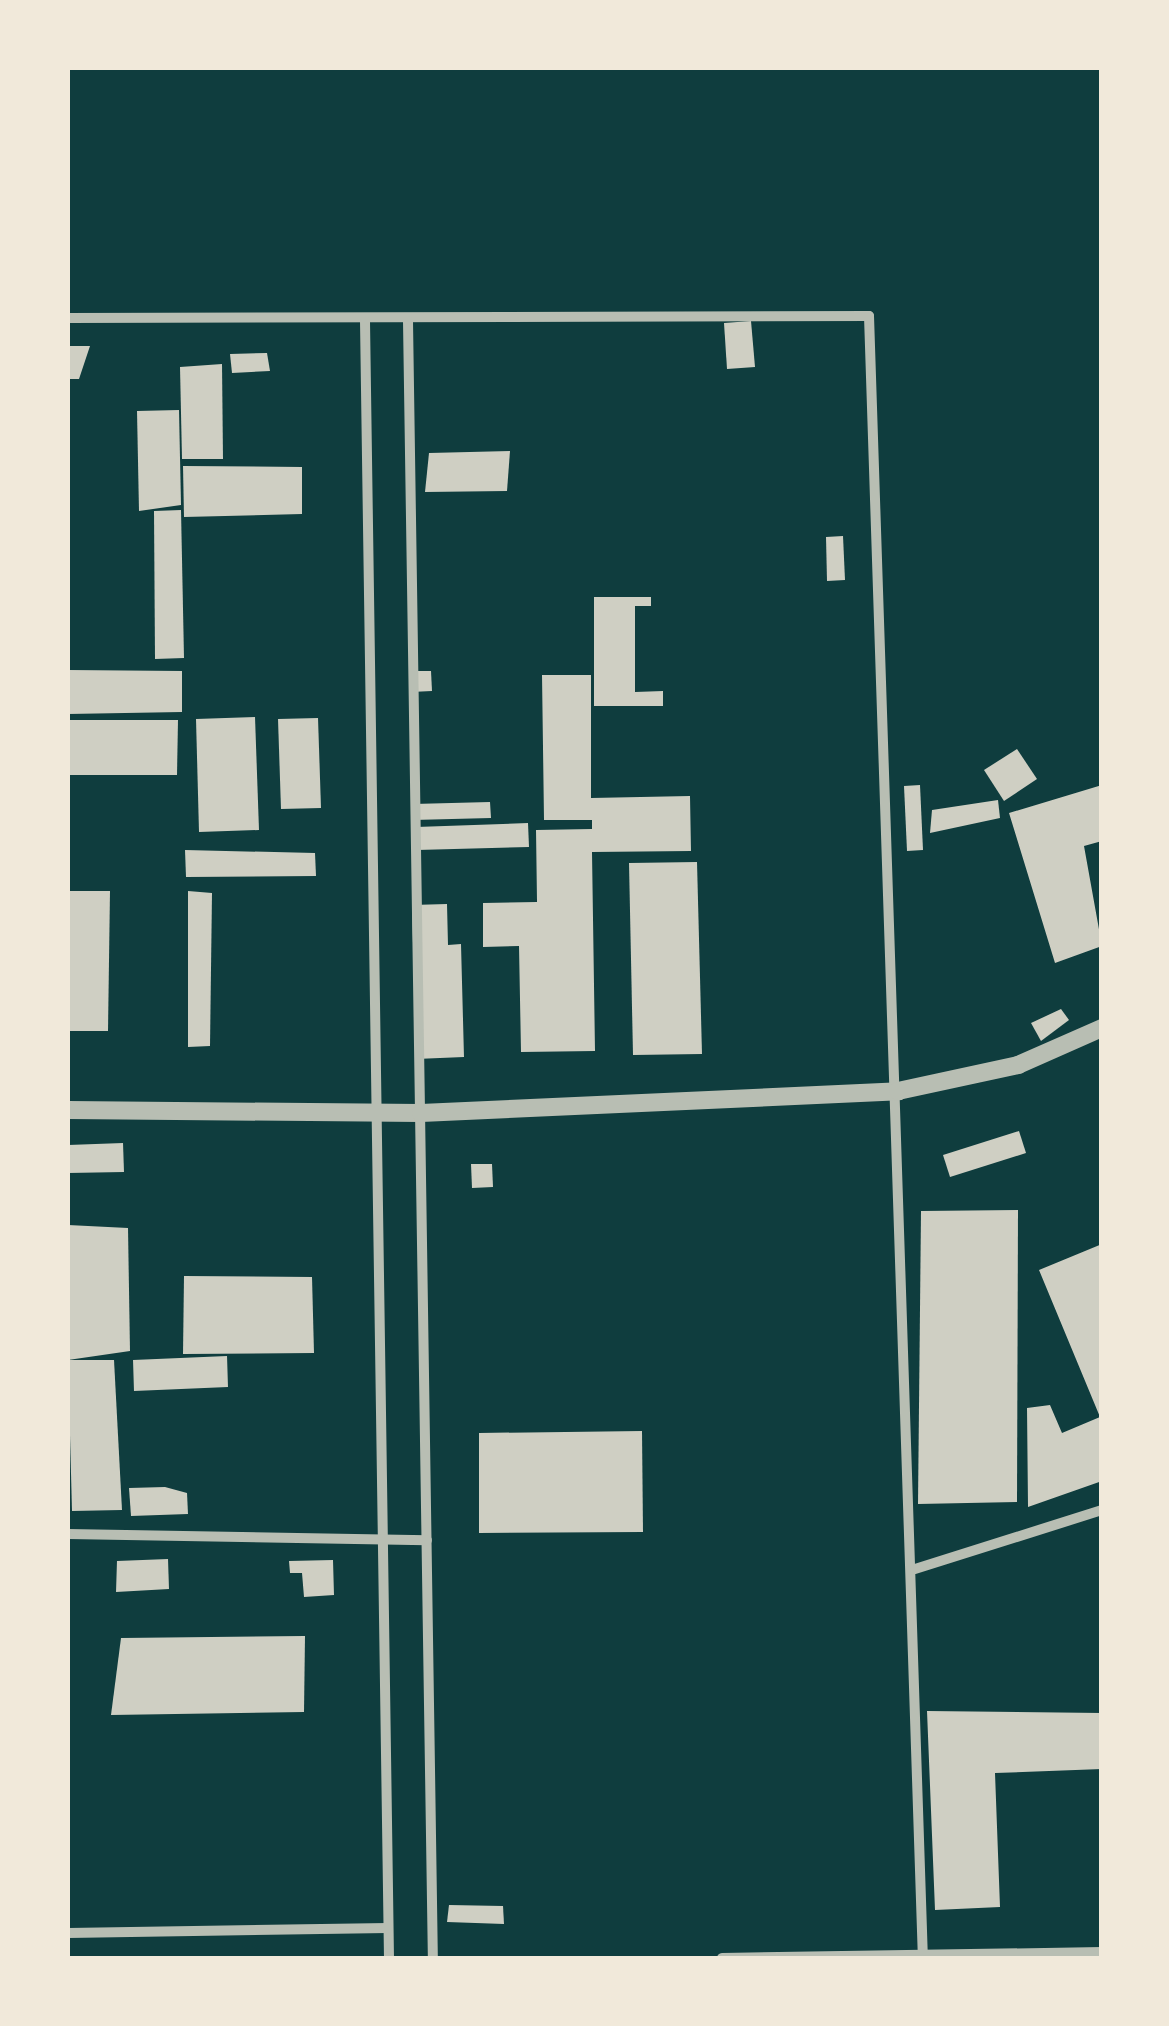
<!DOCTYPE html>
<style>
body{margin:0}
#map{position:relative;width:1169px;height:2026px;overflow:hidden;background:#0f3d3e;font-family:Raleway,sans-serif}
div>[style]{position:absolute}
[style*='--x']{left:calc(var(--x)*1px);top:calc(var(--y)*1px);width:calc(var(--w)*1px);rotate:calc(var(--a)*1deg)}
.building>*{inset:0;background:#cfcfc3}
.minor>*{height:10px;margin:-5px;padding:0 5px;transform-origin:5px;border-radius:5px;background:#b8beb3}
.tertiary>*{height:18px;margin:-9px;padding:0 9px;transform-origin:9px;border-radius:9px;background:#b8beb3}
span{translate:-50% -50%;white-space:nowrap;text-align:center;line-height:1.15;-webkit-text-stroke:10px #f1e9da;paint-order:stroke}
.frame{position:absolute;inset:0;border:70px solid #f1e9da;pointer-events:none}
</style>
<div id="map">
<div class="building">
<div style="clip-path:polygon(751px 321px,755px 367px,727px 369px,724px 323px)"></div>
<div style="clip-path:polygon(68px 346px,90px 346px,79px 379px,68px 379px)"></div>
<div style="clip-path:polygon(267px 353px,270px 371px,232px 373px,230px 354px)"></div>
<div style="clip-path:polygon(222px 364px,223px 459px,182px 459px,180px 367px)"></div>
<div style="clip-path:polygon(179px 410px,181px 505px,139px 511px,137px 411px)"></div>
<div style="clip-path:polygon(510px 451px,507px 491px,425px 492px,429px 453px)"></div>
<div style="clip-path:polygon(183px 466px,302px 467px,302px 514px,184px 517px)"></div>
<div style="clip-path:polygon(181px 510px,184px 658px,155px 659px,154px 511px)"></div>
<div style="clip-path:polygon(843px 536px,845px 580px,827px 581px,826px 537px)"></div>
<div style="clip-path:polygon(594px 597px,651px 597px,651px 606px,635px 606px,635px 692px,663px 691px,663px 706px,594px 706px)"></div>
<div style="clip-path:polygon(68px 670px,182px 671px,182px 712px,68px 714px)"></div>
<div style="clip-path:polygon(410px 671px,431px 671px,432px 691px,411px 692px)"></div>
<div style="clip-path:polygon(542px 675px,591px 675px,591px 798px,690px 796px,691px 851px,592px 852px,595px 1051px,521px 1052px,519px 946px,483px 947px,483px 903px,537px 902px,536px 830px,592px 829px,592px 820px,544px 820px)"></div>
<div style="clip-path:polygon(255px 717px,259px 830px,199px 832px,196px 719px)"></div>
<div style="clip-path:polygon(318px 718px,321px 808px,281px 809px,278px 719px)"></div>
<div style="clip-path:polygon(68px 720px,178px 720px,177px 775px,68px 775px)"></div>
<div style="clip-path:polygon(1017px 749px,1037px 779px,1004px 801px,984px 770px)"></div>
<div style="clip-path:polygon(920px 785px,923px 850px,907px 851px,904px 786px)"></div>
<div style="clip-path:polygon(1102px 785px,1102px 841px,1084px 846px,1102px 946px,1055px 963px,1009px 813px)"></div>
<div style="clip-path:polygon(998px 800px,1000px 818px,930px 833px,932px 810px)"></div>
<div style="clip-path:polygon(490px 802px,491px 818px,413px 820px,413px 804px)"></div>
<div style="clip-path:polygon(528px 823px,529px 847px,417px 850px,416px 827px)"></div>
<div style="clip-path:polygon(185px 850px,315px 853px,316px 876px,186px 877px)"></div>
<div style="clip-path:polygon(697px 862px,702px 1054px,633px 1055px,629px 863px)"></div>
<div style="clip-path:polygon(68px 891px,110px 891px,108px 1031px,68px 1031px)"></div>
<div style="clip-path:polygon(188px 891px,212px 893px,210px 1046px,188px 1047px)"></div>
<div style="clip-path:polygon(447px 904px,448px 945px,461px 944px,464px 1057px,416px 1059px,412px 905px)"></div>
<div style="clip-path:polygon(1061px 1009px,1069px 1020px,1041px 1041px,1031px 1023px)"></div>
<div style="clip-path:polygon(1019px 1131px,1026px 1153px,950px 1177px,943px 1155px)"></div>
<div style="clip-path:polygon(123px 1143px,124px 1172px,68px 1173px,68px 1145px)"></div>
<div style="clip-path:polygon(471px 1164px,492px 1164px,493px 1187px,472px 1188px)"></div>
<div style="clip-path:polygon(1018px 1210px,1017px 1502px,918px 1504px,921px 1211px)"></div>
<div style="clip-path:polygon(68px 1225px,128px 1228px,130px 1351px,68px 1360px)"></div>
<div style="clip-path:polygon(1102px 1244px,1102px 1481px,1028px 1507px,1027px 1408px,1050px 1405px,1062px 1433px,1100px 1417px,1039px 1270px)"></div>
<div style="clip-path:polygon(184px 1276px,312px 1277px,314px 1353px,183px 1354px)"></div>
<div style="clip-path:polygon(227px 1356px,228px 1387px,134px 1391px,133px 1360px)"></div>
<div style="clip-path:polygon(68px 1360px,114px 1360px,122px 1510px,72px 1511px)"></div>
<div style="clip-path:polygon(642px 1431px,643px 1532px,479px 1533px,479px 1433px)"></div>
<div style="clip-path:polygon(165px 1487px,187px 1493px,188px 1514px,131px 1516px,129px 1488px)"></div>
<div style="clip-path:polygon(168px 1559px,169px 1589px,116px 1592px,117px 1561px)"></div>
<div style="clip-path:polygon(333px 1560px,334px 1595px,304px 1597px,302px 1573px,290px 1573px,289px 1561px)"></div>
<div style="clip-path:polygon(305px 1636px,304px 1712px,111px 1715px,121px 1638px)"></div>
<div style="clip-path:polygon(927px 1711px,1102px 1713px,1102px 1769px,995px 1773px,1000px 1907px,935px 1910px)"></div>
<div style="clip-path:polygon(449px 1905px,503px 1906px,504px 1924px,447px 1922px)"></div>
</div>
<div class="minor">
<div style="--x:68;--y:318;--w:801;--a:-0.14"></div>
<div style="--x:869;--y:316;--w:1643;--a:88.12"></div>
<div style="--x:365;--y:321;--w:1637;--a:89.16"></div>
<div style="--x:408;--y:321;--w:1637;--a:89.13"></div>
<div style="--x:68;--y:1534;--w:359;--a:1"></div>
<div style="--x:915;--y:1569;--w:196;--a:-17.5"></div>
<div style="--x:68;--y:1933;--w:320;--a:-0.9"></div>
<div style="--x:722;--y:1958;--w:380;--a:-0.9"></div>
</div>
<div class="tertiary">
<div style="--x:68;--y:1110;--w:353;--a:0.5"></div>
<div style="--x:421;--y:1113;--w:478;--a:-2.6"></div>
<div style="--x:898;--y:1091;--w:123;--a:-12.2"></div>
<div style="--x:1018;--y:1065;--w:92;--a:-23.8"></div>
</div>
<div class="frame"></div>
</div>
